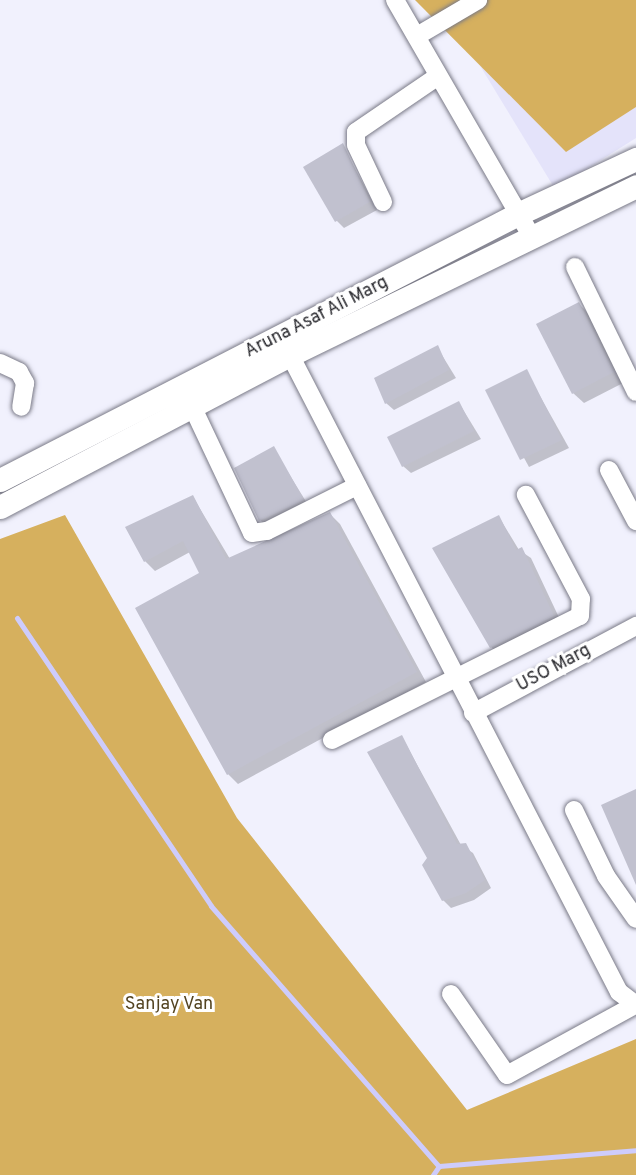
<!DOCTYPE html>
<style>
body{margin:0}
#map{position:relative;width:636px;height:1175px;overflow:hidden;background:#f1f1fd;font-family:Overpass,sans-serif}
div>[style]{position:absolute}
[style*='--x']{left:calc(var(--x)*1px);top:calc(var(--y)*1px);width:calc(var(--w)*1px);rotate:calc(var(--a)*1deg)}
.built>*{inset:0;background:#e4e3fa}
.forest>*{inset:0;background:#d6b05e}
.shadow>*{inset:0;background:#0003}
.stream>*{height:5px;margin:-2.5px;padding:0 2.5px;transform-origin:2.5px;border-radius:2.5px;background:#ceccfc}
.building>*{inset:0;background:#c1c1cf}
.roads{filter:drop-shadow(0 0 2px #7a7a87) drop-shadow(0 0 2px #7a7a87)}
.minor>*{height:18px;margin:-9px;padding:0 9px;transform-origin:9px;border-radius:9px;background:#fff}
.major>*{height:23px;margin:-11.5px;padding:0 11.5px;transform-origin:11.5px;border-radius:11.5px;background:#fff}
span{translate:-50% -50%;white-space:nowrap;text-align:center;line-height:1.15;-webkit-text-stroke:6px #fff;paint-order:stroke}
.street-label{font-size:18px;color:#27272c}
.park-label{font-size:18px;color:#544421}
</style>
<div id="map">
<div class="built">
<div style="clip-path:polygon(440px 0,636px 0,636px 138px,555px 189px)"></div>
</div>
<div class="forest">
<div style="clip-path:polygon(415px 0,636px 0,636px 107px,566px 152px)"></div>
<div style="clip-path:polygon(65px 515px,237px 818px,467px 1110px,636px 1039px,636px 1175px,0 1175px,0 539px)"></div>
</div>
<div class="shadow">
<div style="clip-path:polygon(343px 146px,377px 210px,344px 228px,337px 221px)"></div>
<div style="clip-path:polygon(579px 304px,589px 314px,623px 383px,584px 403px,573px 393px)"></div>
<div style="clip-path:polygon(437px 347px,456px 378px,394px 410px,386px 403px)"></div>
<div style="clip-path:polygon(526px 371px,569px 448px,529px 467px,487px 390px)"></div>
<div style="clip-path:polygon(459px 403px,481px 439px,411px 473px,403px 466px)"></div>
<div style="clip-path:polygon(273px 448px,310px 508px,268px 527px,260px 520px)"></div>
<div style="clip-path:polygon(193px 497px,230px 559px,330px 514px,340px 524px,426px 682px,238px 784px,228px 774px,202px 574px,190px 552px,155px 571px,145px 561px)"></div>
<div style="clip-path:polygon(499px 517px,519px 550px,531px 558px,563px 626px,501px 657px,491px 647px)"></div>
<div style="clip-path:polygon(402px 737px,461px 845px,473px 853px,491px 888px,474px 900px,451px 908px,443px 900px)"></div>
</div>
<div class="stream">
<div style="--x:17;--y:618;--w:347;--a:56"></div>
<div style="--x:211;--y:906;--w:346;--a:48.8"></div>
<div style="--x:439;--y:1166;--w:198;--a:-4.6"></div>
<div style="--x:433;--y:1175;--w:11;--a:-56"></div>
</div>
<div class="building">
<div style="clip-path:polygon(343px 143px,370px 202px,335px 222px,303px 167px)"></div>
<div style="clip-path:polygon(579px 302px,614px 372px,572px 394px,536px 324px)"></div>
<div style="clip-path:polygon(438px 345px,449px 370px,385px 404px,374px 378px)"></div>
<div style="clip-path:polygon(527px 369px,562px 440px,520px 460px,485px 390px)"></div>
<div style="clip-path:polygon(459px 401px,474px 431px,402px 467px,387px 437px)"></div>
<div style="clip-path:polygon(274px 446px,304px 500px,259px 521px,234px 468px)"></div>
<div style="clip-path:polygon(193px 495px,226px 559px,330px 512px,417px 672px,227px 775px,135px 608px,199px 573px,183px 541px,144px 562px,125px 527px)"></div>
<div style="clip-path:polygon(499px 515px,516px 550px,522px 547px,554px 616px,490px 648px,432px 548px)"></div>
<div style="clip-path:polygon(402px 735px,457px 844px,466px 843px,485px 880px,466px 893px,442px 901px,422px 865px,427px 858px,367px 752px)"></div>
<div style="clip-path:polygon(636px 789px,636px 885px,601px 805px)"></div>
</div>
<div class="roads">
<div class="minor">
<div style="--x:395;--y:0;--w:274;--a:60"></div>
<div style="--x:417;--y:36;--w:71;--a:-30.5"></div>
<div style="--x:383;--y:202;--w:63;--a:-115.3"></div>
<div style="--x:356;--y:145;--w:13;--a:-90"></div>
<div style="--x:356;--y:132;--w:99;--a:-34.3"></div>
<div style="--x:575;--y:267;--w:139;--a:64"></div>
<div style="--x:290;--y:355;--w:717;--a:62.68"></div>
<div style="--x:619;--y:992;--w:21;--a:37"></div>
<div style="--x:0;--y:363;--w:21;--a:25"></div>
<div style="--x:19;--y:372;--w:13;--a:61"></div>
<div style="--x:25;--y:383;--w:24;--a:99"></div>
<div style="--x:192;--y:406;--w:140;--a:64.7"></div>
<div style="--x:252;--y:533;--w:15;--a:-8"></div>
<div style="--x:267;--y:531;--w:101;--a:-26.6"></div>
<div style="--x:609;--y:470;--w:58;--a:62.1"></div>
<div style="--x:473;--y:713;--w:185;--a:-28.1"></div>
<div style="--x:332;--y:740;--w:277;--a:-26.6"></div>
<div style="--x:580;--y:616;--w:17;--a:-87"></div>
<div style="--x:581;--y:599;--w:118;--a:-117.9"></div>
<div style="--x:574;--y:810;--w:73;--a:64.1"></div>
<div style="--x:606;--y:876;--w:52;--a:55.1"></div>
<div style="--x:451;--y:994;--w:98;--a:55.3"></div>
<div style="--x:507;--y:1075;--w:146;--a:-28.7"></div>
</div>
<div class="major">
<div style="--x:0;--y:480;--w:585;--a:-27.18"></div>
<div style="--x:520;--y:213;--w:128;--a:-25"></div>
<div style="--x:0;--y:507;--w:327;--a:-27.7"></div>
<div style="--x:290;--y:355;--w:385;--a:-26"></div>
</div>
</div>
<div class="street-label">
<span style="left:317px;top:318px;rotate:-27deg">Aruna Asaf Ali Marg</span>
<span style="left:554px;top:669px;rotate:-28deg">USO Marg</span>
</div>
<div class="park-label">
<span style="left:169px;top:1005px">Sanjay Van</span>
</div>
</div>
